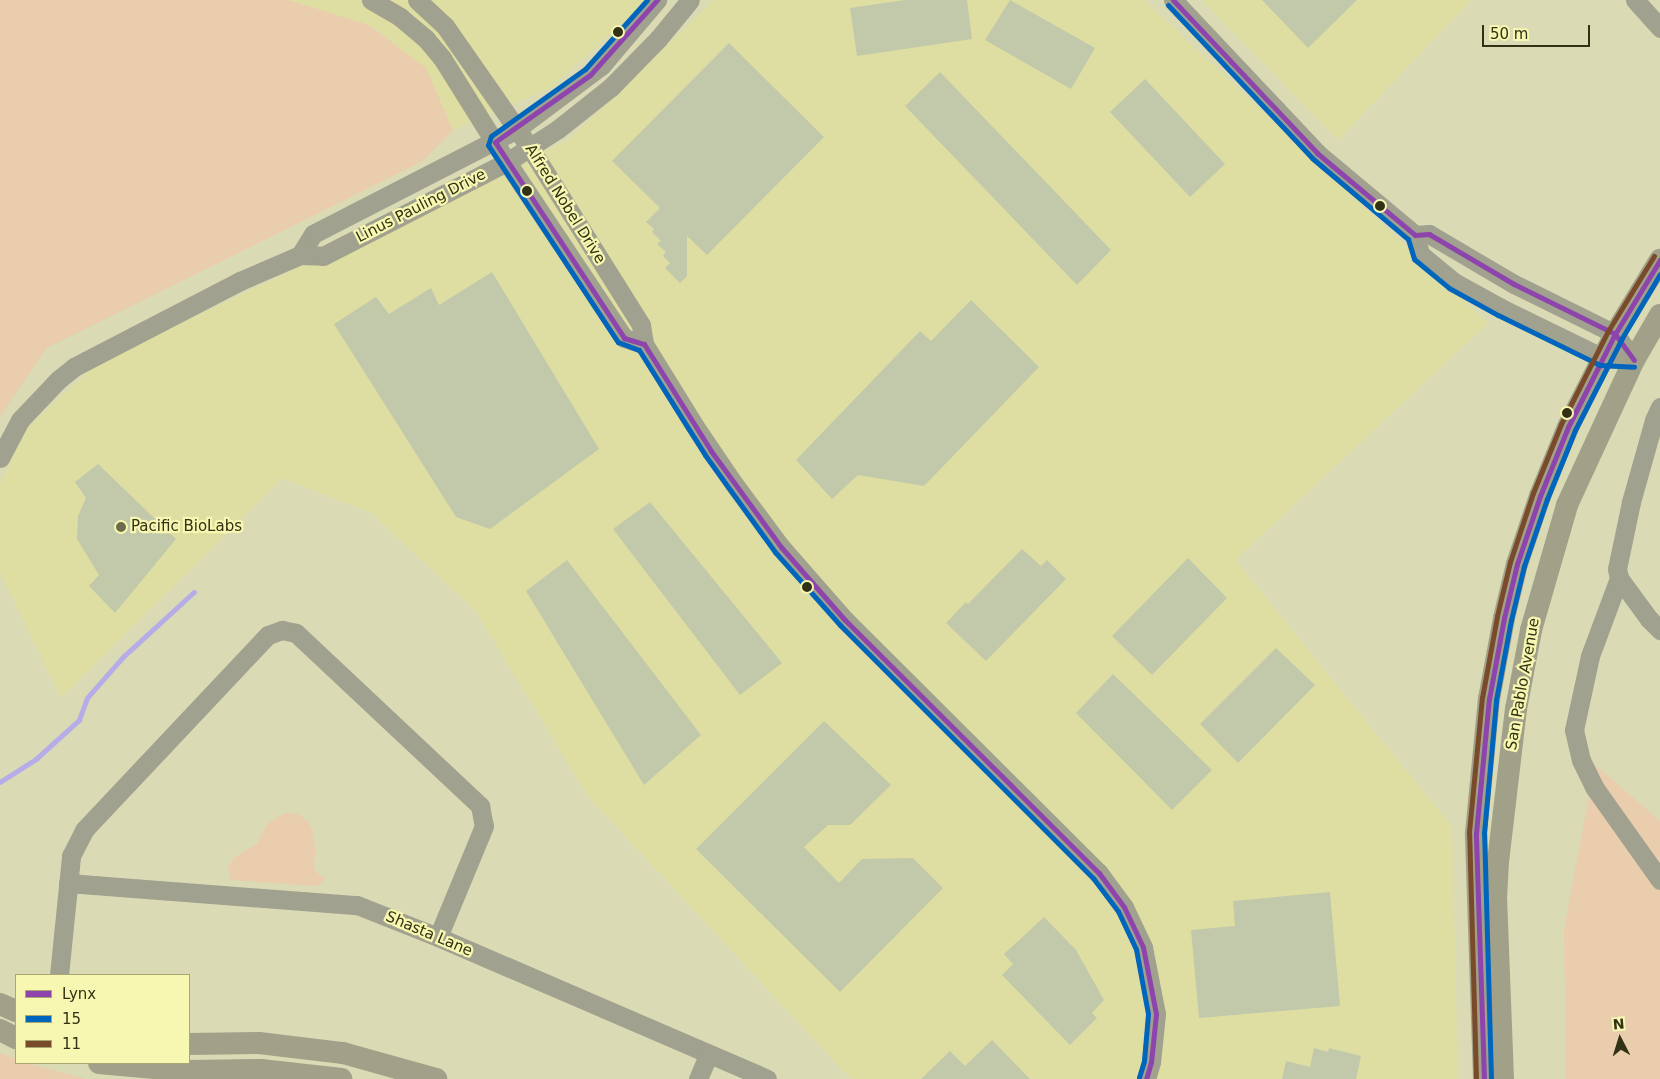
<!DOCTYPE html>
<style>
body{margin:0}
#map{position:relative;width:1660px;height:1079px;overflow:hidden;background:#dadab4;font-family:"DejaVu Sans",sans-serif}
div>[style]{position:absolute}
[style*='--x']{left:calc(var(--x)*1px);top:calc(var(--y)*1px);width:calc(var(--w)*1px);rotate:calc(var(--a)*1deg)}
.built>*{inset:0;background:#dedea2}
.green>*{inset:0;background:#e9cdad}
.stream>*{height:4.5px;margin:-2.25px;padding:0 2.25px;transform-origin:2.25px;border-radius:2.25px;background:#b6ade8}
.building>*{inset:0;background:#c2c8aa}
.minor>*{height:19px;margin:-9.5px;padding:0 9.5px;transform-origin:9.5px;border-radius:9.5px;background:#a1a18f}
.major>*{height:22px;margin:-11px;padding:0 11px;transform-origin:11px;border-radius:11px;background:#a1a189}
.bus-1>*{height:5px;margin:-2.5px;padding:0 2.5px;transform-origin:2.5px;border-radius:2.5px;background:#8e44ad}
.bus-2>*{height:5px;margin:-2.5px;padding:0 2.5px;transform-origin:2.5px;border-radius:2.5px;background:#0065bd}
.bus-3>*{height:5px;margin:-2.5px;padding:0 2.5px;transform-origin:2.5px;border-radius:2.5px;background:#7a4b2a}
.dots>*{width:14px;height:14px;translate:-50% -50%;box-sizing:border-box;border:2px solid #f7f7b1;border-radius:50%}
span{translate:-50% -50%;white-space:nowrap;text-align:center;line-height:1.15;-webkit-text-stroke:4.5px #f7f7b1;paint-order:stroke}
.street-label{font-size:15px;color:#313115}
.poi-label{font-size:15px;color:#313115}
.left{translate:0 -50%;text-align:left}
.legend{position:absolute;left:15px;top:974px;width:175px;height:90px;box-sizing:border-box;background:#f7f7b1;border:1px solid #a8a873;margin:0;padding:6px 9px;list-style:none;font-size:15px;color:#313115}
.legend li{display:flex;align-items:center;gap:10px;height:25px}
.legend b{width:25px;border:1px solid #a8a873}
.north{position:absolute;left:1595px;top:1014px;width:50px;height:50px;-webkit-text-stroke:4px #f7f7b1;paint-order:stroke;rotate:355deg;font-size:14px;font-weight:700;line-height:20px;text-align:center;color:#313115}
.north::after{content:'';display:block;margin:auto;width:18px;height:22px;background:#313115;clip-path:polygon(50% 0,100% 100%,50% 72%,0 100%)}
.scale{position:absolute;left:1482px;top:25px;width:108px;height:22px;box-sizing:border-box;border:2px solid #313115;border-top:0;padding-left:6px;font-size:15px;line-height:18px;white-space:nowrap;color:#313115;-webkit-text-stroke:4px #f7f7b1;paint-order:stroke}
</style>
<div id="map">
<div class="built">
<div style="clip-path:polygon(282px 0,645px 0,632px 14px,552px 87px,451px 131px,425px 73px,374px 27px)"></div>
<div style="clip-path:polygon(714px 0,1144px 0,1488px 323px,1235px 560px,1452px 827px,1458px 1079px,851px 1079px,588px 796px,475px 610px,371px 513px,282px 478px,61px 698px,0 572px,0 484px,24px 431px,99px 362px,571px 138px)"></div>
<div style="clip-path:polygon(1202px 0,1471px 0,1338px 140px)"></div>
</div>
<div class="green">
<div style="clip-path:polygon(0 0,288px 0,369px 25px,426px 68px,453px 130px,423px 161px,47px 348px,0 416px)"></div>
<div style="clip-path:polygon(1595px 765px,1660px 821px,1660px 1079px,1566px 1079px,1564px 929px)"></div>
<div style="clip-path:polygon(285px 813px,297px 814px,308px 821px,313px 831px,314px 845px,317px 851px,313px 862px,316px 872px,326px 879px,317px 886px,230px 880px,228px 869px,233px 858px,257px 844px,267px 824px)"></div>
<div style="clip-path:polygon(0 1053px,16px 1059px,16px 1063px,27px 1063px,86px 1079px,0 1079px)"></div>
</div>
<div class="stream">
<div style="--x:0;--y:782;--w:43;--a:-32.6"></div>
<div style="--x:36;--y:759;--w:58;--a:-42.2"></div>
<div style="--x:79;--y:720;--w:23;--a:-70"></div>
<div style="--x:87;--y:698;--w:55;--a:-48.7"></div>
<div style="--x:123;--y:657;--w:96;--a:-42.5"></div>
</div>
<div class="building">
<div style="clip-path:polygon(905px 0,967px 0,972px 39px,857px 56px,850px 8px)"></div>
<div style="clip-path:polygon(1010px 0,1095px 48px,1071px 89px,985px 40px)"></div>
<div style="clip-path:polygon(1262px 0,1357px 0,1308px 48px)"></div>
<div style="clip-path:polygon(729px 43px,824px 137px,707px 255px,687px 236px,687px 276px,680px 283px,665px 268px,670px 263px,663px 256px,666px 252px,657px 244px,661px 241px,652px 232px,654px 229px,646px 222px,660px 208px,612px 161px)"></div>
<div style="clip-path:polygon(940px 72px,1111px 250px,1077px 285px,905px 106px)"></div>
<div style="clip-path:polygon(1145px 79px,1225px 164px,1190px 197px,1110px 112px)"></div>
<div style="clip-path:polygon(492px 272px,599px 449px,490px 529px,456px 517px,334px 324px,376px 297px,389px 314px,431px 288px,439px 305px)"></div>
<div style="clip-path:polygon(971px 300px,1039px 367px,924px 486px,858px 475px,832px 499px,796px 460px,920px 331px,931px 341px)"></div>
<div style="clip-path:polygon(98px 464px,176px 539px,115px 613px,89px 586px,99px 575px,77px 539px,78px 516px,86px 498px,75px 482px)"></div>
<div style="clip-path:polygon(650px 502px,782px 663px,740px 695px,613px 529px)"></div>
<div style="clip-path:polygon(1022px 549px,1041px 566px,1047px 560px,1066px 579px,986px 661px,946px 623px,966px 602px,968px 604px)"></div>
<div style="clip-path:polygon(1188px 558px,1227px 598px,1152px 675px,1112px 636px)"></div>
<div style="clip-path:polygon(567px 560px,701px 735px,644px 785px,526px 591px)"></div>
<div style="clip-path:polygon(1276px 648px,1315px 685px,1238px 763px,1200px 724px)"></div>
<div style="clip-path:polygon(1113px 674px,1212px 770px,1172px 810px,1076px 713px)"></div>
<div style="clip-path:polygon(824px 721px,891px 785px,850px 825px,828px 825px,804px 847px,839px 883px,862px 859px,913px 858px,943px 888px,840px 992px,696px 849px)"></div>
<div style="clip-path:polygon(1330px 892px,1340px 1006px,1199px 1018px,1191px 930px,1235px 926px,1233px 901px)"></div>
<div style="clip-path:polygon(1044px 917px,1076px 950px,1104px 1000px,1092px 1013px,1097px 1018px,1070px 1045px,1002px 975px,1013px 964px,1004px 954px)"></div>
<div style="clip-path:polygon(992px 1040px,1030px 1079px,921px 1079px,950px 1051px,965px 1066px)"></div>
<div style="clip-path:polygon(1314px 1048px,1328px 1052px,1329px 1048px,1361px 1056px,1356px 1079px,1282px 1079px,1286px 1061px,1310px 1067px)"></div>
</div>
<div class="minor">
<div style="--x:371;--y:0;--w:34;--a:30"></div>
<div style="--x:400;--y:17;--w:34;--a:40"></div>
<div style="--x:426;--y:39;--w:25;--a:50"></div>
<div style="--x:442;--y:58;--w:123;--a:58"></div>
<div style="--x:507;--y:162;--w:211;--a:56.4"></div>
<div style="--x:624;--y:338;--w:21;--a:17"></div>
<div style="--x:417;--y:0;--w:38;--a:43"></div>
<div style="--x:445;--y:26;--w:149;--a:55.1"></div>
<div style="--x:530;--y:148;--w:209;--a:57.9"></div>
<div style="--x:641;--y:325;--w:19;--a:81"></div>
<div style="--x:644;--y:344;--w:95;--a:58.3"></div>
<div style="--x:694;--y:425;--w:71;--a:55.9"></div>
<div style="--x:734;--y:484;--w:79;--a:53.3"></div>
<div style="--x:781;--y:547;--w:97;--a:48.8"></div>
<div style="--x:845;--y:620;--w:359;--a:44.9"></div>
<div style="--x:1099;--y:873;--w:42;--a:53.7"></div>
<div style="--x:1124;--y:907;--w:44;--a:64.6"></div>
<div style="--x:1143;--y:947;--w:68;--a:79"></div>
<div style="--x:1156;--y:1014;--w:48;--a:95.9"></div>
<div style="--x:1151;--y:1062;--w:18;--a:106"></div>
<div style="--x:1173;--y:0;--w:210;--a:46.7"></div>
<div style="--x:1317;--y:153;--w:128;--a:39.9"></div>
<div style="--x:1415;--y:235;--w:20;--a:75"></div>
<div style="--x:1420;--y:254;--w:44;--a:39.5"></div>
<div style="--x:1454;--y:282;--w:54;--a:29"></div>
<div style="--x:1501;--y:308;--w:114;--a:26.1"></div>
<div style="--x:1603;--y:358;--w:31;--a:4"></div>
<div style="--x:1635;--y:0;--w:38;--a:48"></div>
<div style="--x:1415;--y:235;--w:14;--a:-4"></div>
<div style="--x:1429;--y:234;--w:99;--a:30.5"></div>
<div style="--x:1514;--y:284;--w:113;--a:26.3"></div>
<div style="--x:1615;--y:334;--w:32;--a:54"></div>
<div style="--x:300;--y:255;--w:25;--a:-58"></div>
<div style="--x:313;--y:234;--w:229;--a:-27.2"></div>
<div style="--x:517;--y:129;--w:105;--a:-36.9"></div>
<div style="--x:601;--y:66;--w:87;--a:-49.7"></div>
<div style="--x:1660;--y:407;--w:14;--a:115"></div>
<div style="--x:1654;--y:420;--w:85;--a:105.7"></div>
<div style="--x:1631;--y:502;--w:68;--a:101.8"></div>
<div style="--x:1617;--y:569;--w:9;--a:77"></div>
<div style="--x:1619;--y:578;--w:83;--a:110.4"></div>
<div style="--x:1590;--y:656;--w:76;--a:102.2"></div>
<div style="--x:1574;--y:730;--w:31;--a:77"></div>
<div style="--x:1581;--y:760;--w:30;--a:64"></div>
<div style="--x:1594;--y:787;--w:114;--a:54.6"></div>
<div style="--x:0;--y:458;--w:43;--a:-62.2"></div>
<div style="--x:20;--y:420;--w:55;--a:-46.5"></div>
<div style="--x:58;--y:380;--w:21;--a:-39"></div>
<div style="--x:74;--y:367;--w:187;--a:-27.4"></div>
<div style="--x:240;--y:281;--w:65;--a:-23.4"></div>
<div style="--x:300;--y:255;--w:23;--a:2"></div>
<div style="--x:323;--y:256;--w:207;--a:-27.1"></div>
<div style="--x:507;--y:162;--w:61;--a:-32.9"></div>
<div style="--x:558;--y:129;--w:68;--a:-38.4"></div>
<div style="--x:611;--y:87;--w:67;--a:-45.6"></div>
<div style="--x:658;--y:39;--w:50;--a:-50.6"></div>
<div style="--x:1619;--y:578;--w:51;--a:53.8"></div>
<div style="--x:1649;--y:619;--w:16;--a:45"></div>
<div style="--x:68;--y:883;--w:290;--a:4.4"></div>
<div style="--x:357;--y:905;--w:87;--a:21.6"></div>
<div style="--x:438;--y:937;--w:358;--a:23.3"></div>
<div style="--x:59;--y:975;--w:120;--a:-84.2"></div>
<div style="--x:71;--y:856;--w:29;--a:-63"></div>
<div style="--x:84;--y:830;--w:268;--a:-46.7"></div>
<div style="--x:268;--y:635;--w:15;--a:-20"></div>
<div style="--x:282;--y:630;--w:14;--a:12"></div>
<div style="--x:296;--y:633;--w:253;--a:43.2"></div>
<div style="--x:480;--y:806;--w:20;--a:79"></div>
<div style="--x:484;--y:826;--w:120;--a:112.5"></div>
<div style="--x:698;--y:1079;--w:26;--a:-67"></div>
</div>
<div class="major">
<div style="--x:0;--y:1004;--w:17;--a:24"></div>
<div style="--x:0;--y:1030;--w:18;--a:27"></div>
<div style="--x:189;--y:1044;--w:70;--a:-0.8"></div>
<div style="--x:259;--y:1043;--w:85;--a:6.8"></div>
<div style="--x:343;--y:1053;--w:97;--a:15.6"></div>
<div style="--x:99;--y:1063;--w:88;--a:5.2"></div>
<div style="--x:187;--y:1071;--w:74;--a:-0.8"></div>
<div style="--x:261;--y:1070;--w:81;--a:6.4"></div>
<div style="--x:1484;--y:1079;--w:246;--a:-91.9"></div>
<div style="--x:1476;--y:833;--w:135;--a:-84.5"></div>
<div style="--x:1489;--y:699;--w:82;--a:-79.5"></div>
<div style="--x:1504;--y:618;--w:56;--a:-76.5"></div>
<div style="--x:1517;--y:564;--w:72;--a:-71.3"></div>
<div style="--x:1540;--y:496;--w:74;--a:-67.9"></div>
<div style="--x:1568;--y:427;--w:104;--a:-63.2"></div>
<div style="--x:1615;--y:334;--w:87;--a:-58.7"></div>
<div style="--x:1503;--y:1079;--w:180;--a:-92.2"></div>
<div style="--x:1496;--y:899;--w:37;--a:-87"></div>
<div style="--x:1498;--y:862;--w:154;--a:-83.3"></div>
<div style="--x:1516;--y:709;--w:80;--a:-79.2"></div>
<div style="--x:1531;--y:630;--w:130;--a:-73.9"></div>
<div style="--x:1567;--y:505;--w:160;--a:-65.2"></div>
<div style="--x:1634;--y:360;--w:52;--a:-60"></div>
</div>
<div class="bus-1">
<div style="--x:1173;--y:0;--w:210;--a:46.7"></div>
<div style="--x:1317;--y:153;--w:128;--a:39.9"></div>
<div style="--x:1415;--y:235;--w:14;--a:-4"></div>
<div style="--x:1429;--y:234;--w:99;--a:30.5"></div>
<div style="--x:1514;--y:284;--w:113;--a:26.3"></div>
<div style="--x:1615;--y:334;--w:32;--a:54"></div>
<div style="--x:495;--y:142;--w:235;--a:56.6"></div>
<div style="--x:624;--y:338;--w:21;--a:17"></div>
<div style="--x:644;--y:344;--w:126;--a:57.9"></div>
<div style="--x:711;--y:451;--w:119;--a:53.9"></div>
<div style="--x:781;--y:547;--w:97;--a:48.8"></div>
<div style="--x:845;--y:620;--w:359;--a:44.9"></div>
<div style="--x:1099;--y:873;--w:42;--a:53.7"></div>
<div style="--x:1124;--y:907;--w:44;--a:64.6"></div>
<div style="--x:1143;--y:947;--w:68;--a:79"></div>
<div style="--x:1156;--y:1014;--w:48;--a:95.9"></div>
<div style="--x:1151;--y:1062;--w:18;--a:106"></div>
<div style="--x:495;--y:142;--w:116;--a:-35.2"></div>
<div style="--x:590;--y:75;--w:101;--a:-48.2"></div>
<div style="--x:1484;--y:1079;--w:246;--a:-91.9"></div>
<div style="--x:1476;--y:833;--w:135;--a:-84.5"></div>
<div style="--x:1489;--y:699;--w:82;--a:-79.5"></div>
<div style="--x:1504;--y:618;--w:56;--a:-76.5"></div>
<div style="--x:1517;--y:564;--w:72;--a:-71.3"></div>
<div style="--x:1540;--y:496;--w:74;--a:-67.9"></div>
<div style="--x:1568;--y:427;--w:104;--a:-63.2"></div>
<div style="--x:1615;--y:334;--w:87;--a:-58.7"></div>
</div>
<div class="bus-2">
<div style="--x:647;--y:0;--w:93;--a:131.9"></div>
<div style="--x:585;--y:69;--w:115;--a:144.5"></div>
<div style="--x:491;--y:136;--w:9;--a:108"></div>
<div style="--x:488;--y:145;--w:236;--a:56.6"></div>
<div style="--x:618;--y:342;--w:22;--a:21"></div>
<div style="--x:639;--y:350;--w:124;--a:57.8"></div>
<div style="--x:705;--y:455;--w:120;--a:54.2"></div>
<div style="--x:775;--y:552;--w:98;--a:48.3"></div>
<div style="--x:840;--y:625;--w:358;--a:45"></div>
<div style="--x:1093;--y:878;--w:41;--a:52.9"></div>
<div style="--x:1118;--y:911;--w:42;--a:64.7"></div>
<div style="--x:1136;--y:949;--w:66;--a:79.5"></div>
<div style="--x:1148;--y:1014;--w:47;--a:94.9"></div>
<div style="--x:1144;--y:1061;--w:17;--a:107"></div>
<div style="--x:1168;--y:5;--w:210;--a:46.7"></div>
<div style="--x:1312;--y:158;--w:126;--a:40.2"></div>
<div style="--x:1408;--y:239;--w:21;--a:73"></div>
<div style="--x:1414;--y:259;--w:45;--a:39.6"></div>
<div style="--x:1449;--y:288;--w:56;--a:28.9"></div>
<div style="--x:1498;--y:315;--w:114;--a:26.1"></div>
<div style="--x:1600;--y:365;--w:34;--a:3"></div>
<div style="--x:1491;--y:1079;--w:246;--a:-91.6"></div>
<div style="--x:1484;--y:833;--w:134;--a:-84.8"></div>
<div style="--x:1496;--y:700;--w:81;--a:-79.4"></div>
<div style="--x:1511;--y:620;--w:56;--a:-76.5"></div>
<div style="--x:1524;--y:566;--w:71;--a:-71.1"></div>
<div style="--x:1547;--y:499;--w:74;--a:-67.9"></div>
<div style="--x:1575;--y:430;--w:103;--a:-62.9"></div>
<div style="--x:1622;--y:338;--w:74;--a:-59.3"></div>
</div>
<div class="bus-3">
<div style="--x:1476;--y:1079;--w:247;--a:-91.6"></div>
<div style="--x:1469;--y:832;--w:135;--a:-84.5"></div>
<div style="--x:1482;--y:698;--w:83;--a:-79.6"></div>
<div style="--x:1497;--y:616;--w:56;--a:-76.5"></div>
<div style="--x:1510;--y:562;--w:73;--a:-71.6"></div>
<div style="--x:1533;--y:493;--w:74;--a:-67.9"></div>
<div style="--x:1561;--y:424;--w:104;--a:-63.2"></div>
<div style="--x:1608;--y:331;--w:88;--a:-58.5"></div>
</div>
<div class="dots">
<div style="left:618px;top:32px;background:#313115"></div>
<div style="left:527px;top:191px;background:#313115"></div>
<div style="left:1380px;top:206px;background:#313115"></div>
<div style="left:1567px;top:413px;background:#313115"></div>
<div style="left:121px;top:527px;background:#6c6c4d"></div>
<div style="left:807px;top:587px;background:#313115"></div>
</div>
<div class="street-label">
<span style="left:565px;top:204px;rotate:58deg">Alfred Nobel Drive</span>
<span style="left:421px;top:206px;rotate:-27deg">Linus Pauling Drive</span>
<span style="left:1523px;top:684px;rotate:-80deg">San Pablo Avenue</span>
<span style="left:429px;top:934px;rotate:23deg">Shasta Lane</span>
</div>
<div class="poi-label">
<span class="left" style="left:131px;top:527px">Pacific BioLabs</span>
</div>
<ul class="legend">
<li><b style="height:6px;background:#8e44ad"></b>Lynx</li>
<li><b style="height:6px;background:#0065bd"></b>15</li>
<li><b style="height:6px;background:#7a4b2a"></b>11</li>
</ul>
<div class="north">N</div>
<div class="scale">50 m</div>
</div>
